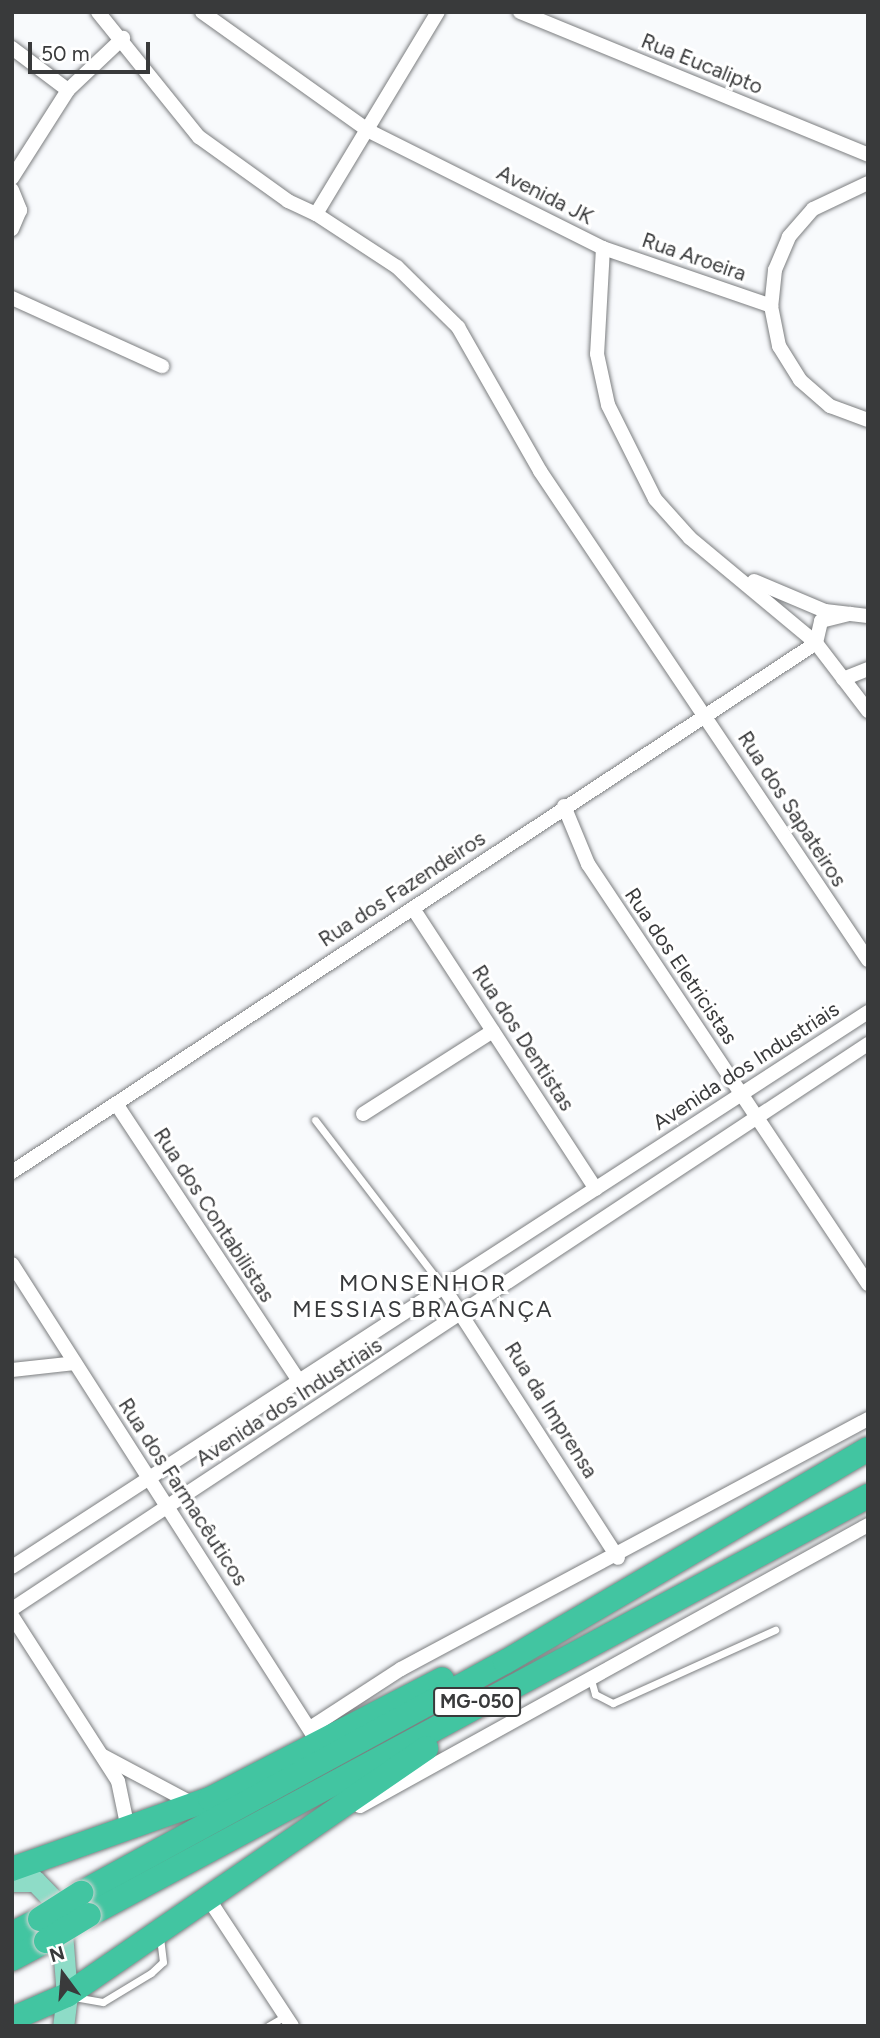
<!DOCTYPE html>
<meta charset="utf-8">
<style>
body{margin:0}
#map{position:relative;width:880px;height:2038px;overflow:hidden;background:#f8fafc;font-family:Figtree,sans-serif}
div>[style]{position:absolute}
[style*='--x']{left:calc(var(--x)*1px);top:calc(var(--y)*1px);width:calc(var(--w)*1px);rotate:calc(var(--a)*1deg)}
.roads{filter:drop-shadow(0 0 2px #7c7e80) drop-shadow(0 0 2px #7c7e80)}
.lane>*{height:7px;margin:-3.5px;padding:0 3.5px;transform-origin:3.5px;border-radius:3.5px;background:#fff}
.street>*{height:14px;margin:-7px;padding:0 7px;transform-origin:7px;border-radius:7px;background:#fff}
.primary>*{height:21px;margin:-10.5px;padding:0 10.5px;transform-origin:10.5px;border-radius:10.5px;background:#8edcc7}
.highway>*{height:24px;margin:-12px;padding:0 12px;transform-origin:12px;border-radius:12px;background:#42c5a1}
.bridges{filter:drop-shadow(0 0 2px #d3d4d4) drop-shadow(0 0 2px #d3d4d4)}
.highway-bridge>*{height:24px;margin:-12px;padding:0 12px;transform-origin:12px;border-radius:12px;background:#42c5a1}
span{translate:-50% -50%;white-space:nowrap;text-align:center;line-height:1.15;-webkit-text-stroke:6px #fff;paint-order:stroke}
.shield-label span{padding:2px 5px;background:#fff;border:2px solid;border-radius:5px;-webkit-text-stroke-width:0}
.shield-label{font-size:19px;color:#393a3b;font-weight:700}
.street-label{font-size:21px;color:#393a3b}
.neighbourhood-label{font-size:23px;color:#383a3c;letter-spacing:2px}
.frame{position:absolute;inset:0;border:14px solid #393a3b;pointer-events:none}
.north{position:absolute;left:28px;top:1940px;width:70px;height:70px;-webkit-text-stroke:5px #fff;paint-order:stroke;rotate:344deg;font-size:19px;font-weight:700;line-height:28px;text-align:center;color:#393a3b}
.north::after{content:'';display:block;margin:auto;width:24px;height:32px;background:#393a3b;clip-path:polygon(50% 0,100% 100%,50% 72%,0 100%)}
.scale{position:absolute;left:28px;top:42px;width:122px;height:32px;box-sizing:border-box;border:4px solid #393a3b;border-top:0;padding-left:9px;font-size:21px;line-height:24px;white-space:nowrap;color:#393a3b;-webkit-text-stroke:5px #fff;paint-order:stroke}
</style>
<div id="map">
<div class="roads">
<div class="lane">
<div style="--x:315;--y:1120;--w:212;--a:52.5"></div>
<div style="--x:591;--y:1680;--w:15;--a:74"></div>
<div style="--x:595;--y:1694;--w:20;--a:27"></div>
<div style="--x:613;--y:1703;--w:178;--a:-24.3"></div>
<div style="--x:74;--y:1997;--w:29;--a:10"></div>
<div style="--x:103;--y:2002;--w:56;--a:-31.1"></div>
<div style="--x:151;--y:1973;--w:16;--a:-43"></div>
<div style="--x:163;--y:1962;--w:25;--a:-97"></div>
<div style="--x:268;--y:2026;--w:20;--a:-30"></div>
</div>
<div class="street">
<div style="--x:98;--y:12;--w:161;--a:51.1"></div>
<div style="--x:199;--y:137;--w:110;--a:35.7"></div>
<div style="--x:288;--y:201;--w:31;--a:25"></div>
<div style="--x:316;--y:214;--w:236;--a:-58.9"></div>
<div style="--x:202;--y:12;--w:205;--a:35.5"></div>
<div style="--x:369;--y:131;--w:262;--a:26.6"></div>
<div style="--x:603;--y:248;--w:178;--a:19"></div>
<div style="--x:520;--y:12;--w:376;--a:22.3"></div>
<div style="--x:12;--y:48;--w:70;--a:36.9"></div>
<div style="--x:12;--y:178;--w:104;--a:-57.5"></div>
<div style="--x:68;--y:90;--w:76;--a:-43.4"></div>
<div style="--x:868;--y:183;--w:61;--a:154.7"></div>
<div style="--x:813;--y:209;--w:37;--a:131"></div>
<div style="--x:789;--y:237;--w:36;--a:113"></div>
<div style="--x:775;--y:270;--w:36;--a:96"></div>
<div style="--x:771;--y:306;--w:41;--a:78.7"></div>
<div style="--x:779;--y:346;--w:40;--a:58"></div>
<div style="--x:800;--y:380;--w:40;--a:41"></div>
<div style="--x:830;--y:406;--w:40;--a:20.2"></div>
<div style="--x:12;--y:190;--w:22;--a:68"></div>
<div style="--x:20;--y:210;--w:21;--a:113"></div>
<div style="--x:316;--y:214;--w:97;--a:33.2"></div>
<div style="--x:397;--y:267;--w:86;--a:44.5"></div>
<div style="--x:458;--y:327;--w:166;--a:60.3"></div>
<div style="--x:540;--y:471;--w:589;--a:56.15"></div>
<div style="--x:603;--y:248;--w:106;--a:93.2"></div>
<div style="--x:597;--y:354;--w:52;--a:77.8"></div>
<div style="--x:608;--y:405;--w:105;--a:63.4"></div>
<div style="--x:655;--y:499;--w:52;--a:48.1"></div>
<div style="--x:690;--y:538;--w:164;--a:39.8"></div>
<div style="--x:816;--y:643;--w:86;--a:52.6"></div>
<div style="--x:12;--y:298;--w:165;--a:24.4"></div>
<div style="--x:754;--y:581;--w:77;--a:22.9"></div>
<div style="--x:825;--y:611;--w:43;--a:6.6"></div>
<div style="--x:843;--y:679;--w:27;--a:-22"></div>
<div style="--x:564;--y:806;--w:63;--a:67.5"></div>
<div style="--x:588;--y:864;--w:505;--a:56.31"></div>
<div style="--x:414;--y:910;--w:333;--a:56.9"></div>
<div style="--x:117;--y:1105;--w:333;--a:56.6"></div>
<div style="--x:363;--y:1114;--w:154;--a:-32.6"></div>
<div style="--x:12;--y:1172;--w:962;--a:-33.34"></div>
<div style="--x:816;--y:643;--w:23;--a:-77"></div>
<div style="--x:821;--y:621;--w:30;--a:-14"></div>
<div style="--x:12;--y:1264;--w:559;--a:57.42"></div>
<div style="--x:444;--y:1288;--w:321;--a:57.2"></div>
<div style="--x:12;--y:1370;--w:63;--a:-6.3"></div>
<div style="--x:12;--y:1567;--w:1020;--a:-32.96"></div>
<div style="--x:12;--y:1609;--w:1026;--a:-33.43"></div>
<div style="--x:12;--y:1616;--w:196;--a:57.3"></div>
<div style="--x:118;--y:1781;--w:49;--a:78.2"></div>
<div style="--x:310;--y:1728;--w:108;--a:-33"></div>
<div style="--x:401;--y:1669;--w:530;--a:-28.16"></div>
<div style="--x:103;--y:1756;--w:104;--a:28"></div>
<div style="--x:360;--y:1806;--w:581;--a:-28.95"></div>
<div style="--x:208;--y:1898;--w:153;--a:56.7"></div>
</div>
<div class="primary">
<div style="--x:12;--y:1881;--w:23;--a:0"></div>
<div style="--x:35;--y:1881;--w:36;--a:46"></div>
<div style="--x:60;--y:1907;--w:88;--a:85.5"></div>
<div style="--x:67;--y:1995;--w:31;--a:97"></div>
</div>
<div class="highway">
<div style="--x:12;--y:1869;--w:210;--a:-19.5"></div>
<div style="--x:210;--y:1799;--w:261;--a:-27.3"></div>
<div style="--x:81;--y:1893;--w:483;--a:-28.6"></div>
<div style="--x:505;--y:1662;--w:421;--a:-30.4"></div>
<div style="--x:89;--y:1915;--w:885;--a:-28.27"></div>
<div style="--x:12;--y:1934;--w:32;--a:-28"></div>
<div style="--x:12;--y:1959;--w:38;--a:-28"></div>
<div style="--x:12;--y:2019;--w:60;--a:-23.6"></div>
<div style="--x:67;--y:1995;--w:436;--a:-34.5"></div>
</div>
</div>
<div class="bridges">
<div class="highway-bridge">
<div style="--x:40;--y:1919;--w:49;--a:-32.4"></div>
<div style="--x:46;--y:1941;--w:50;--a:-31.2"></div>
</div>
</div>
<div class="shield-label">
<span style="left:477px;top:1702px">MG-050</span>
</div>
<div class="street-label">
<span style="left:702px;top:64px;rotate:22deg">Rua Eucalipto</span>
<span style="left:545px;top:195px;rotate:27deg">Avenida JK</span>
<span style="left:694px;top:257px;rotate:19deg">Rua Aroeira</span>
<span style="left:792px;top:809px;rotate:57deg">Rua dos Sapateiros</span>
<span style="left:402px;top:889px;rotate:-33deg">Rua dos Fazendeiros</span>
<span style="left:681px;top:966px;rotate:56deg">Rua dos Eletricistas</span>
<span style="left:523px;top:1038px;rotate:57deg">Rua dos Dentistas</span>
<span style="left:746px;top:1066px;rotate:-33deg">Avenida dos Industriais</span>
<span style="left:214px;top:1215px;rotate:57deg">Rua dos Contabilistas</span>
<span style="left:289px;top:1402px;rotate:-33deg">Avenida dos Industriais</span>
<span style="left:551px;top:1410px;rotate:58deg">Rua da Imprensa</span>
<span style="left:183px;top:1492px;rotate:57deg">Rua dos Farmacêuticos</span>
</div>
<div class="neighbourhood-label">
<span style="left:423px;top:1296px">MONSENHOR<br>MESSIAS BRAGANÇA</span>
</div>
<div class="frame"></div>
<div class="north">N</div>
<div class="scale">50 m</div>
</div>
